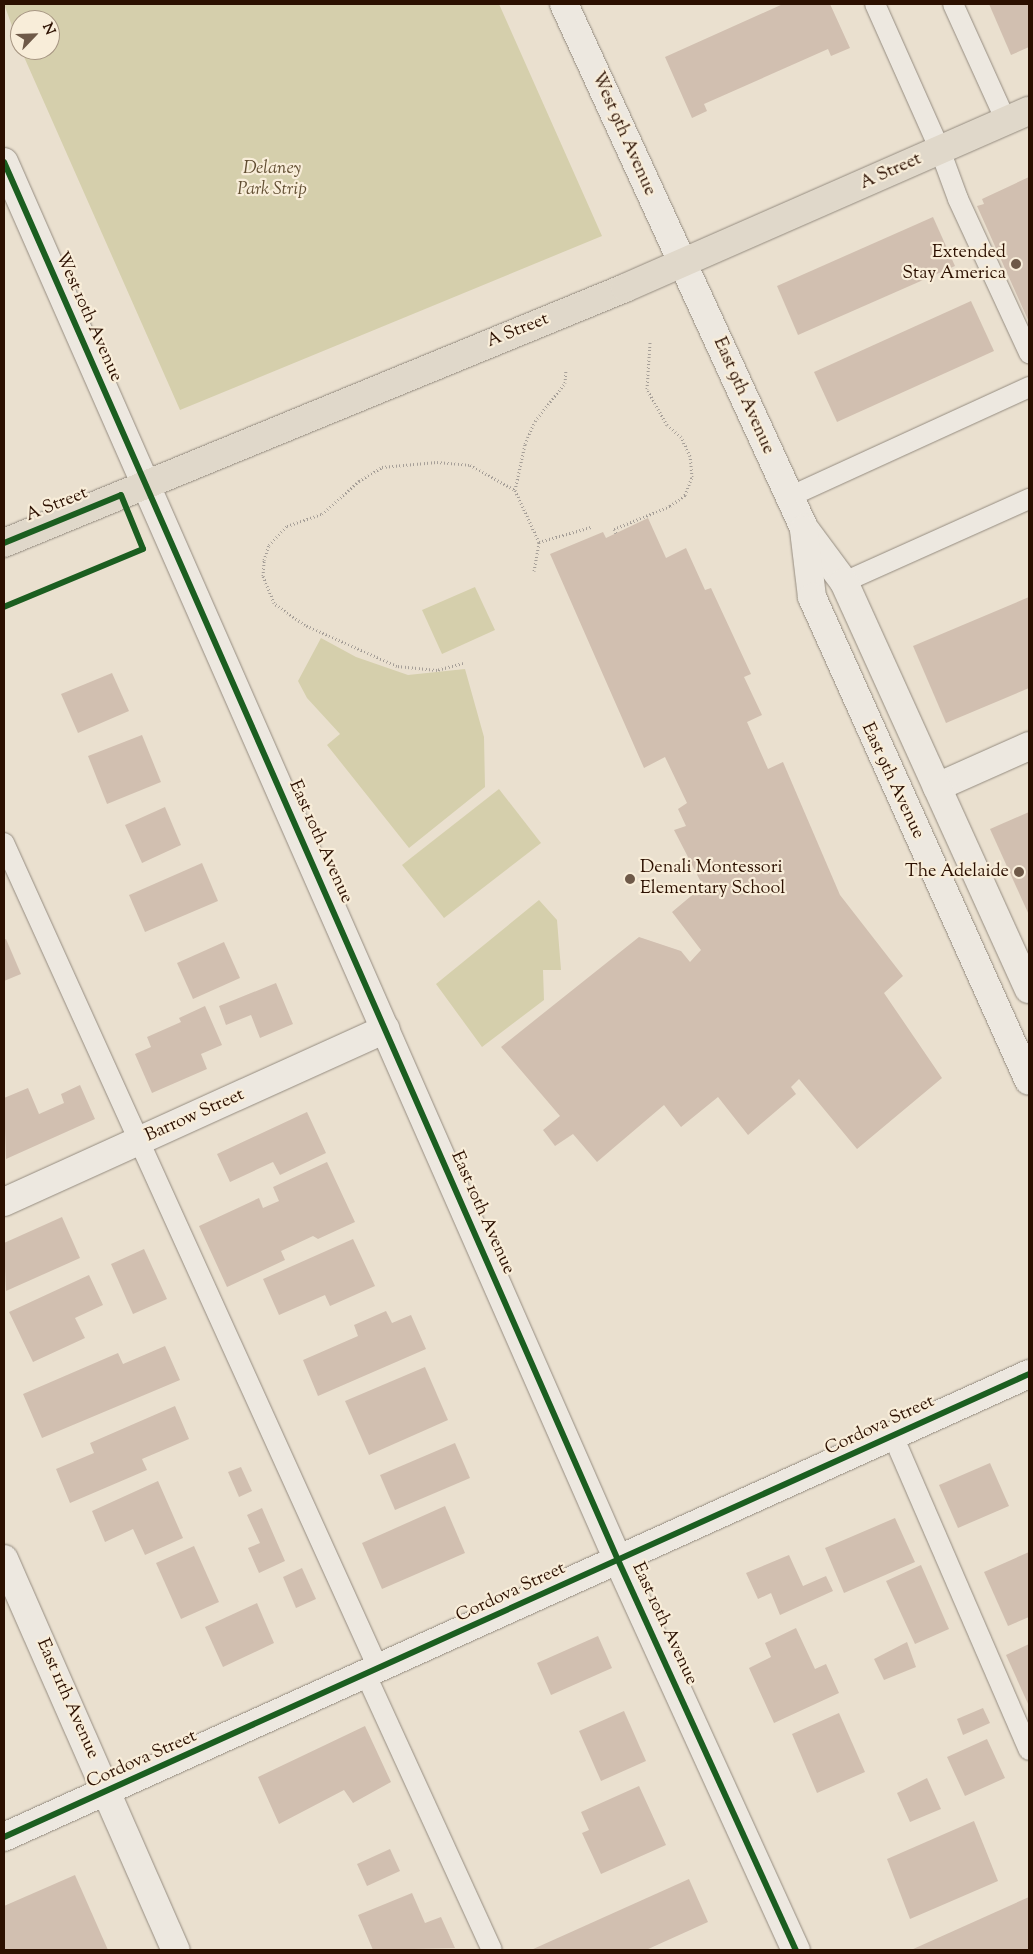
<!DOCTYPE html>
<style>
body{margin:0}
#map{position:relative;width:1033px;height:1954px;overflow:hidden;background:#eae0cf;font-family:"Sorts Mill Goudy",serif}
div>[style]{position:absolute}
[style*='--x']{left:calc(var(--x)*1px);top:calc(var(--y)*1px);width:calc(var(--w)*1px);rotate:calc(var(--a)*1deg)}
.green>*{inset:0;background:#d5cfac}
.building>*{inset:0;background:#d1bfb0}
.path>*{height:3px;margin-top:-1.5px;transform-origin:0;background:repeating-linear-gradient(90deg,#a69f98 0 1px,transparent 0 3.5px)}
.roads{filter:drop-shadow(0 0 1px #958c80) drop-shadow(0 0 1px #958c80)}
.lane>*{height:20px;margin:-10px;padding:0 10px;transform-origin:10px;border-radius:10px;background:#ede8e0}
.street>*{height:28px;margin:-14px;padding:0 14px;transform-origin:14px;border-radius:14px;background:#ede8e0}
.secondary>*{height:28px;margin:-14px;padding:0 14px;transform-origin:14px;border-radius:14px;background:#ede8e0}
.primary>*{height:28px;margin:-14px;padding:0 14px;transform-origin:14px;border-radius:14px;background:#e0d8ca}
.cycleway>*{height:6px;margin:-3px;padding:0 3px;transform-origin:3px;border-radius:3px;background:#1b5e20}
.dots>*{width:14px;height:14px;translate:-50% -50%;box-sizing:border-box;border:2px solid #f8edd9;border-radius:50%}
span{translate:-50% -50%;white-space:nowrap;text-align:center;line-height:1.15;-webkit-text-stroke:4.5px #f8edd9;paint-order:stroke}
.street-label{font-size:18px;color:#2c1000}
.park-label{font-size:18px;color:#614e32;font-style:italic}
.poi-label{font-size:18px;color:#2c1000}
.right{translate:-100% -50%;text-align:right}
.left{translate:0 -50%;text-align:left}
.frame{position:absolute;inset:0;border:5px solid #2c1000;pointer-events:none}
.north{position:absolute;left:10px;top:10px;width:50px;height:50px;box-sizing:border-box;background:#f8edd9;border:1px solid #a69582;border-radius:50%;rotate:66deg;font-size:14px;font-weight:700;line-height:20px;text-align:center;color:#2c1000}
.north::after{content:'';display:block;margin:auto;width:18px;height:22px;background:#6e5948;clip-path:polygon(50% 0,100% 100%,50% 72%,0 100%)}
</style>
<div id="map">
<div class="green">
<div style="clip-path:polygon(4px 4px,499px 4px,602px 236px,180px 410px,21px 50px,50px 50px,50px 20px,20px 20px,20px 48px)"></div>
<div style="clip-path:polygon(475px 587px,495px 630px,442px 654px,422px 610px)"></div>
<div style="clip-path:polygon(321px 638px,356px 657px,408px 675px,465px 669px,484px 737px,485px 787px,409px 848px,327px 745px,340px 734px,307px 698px,298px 681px)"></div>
<div style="clip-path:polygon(499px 789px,541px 843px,444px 918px,402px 865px)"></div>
<div style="clip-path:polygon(539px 900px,557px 920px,561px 970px,543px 970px,544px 1000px,482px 1047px,436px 984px)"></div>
</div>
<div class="building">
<div style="clip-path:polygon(783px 4px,830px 4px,850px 48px,831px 56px,828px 49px,704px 104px,707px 111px,692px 118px,665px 57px)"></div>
<div style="clip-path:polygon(989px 4px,1029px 4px,1029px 47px,1011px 55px)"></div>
<div style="clip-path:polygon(1029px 177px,1029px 322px,977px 206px,984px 204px,982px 199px)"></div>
<div style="clip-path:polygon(933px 217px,955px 266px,798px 335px,777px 286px)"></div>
<div style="clip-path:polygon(971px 301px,994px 351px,837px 422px,814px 372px)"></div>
<div style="clip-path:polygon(648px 518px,666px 558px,686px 548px,705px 590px,711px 588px,751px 674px,744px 677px,762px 715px,747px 722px,768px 769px,783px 762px,840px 895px,903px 976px,884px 993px,942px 1078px,857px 1149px,799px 1079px,791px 1087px,796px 1094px,748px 1135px,718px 1097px,681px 1127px,664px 1105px,597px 1162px,573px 1134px,555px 1146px,543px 1130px,560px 1116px,501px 1047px,639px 937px,681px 951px,690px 962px,701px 950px,672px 912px,703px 886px,674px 830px,686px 826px,678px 809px,687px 803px,665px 757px,644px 768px,550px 554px,603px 532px,606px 538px)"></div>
<div style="clip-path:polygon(1029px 597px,1029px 688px,946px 723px,913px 646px)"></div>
<div style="clip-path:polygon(112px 673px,129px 711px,78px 733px,61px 694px)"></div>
<div style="clip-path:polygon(142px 735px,161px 782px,107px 804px,88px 756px)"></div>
<div style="clip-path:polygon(165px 807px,181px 845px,142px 863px,125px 825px)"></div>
<div style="clip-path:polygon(1029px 812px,1029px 915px,990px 829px)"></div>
<div style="clip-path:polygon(202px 863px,218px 901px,145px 932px,129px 895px)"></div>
<div style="clip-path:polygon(6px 939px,21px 974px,4px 981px,4px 940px)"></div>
<div style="clip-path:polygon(224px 942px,240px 978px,193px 999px,177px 963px)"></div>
<div style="clip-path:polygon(276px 983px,293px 1024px,260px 1038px,251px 1015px,226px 1025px,219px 1006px)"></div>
<div style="clip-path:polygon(205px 1006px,222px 1045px,201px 1054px,207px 1069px,152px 1093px,135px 1054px,151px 1047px,147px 1037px,181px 1022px,179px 1018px)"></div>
<div style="clip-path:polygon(80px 1085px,95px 1119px,6px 1159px,4px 1098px,28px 1088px,39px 1114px,64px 1103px,61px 1094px)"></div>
<div style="clip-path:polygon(307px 1112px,326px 1153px,280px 1175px,273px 1162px,230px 1182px,217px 1154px)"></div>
<div style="clip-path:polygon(327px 1162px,355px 1222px,318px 1239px,313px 1236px,281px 1251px,285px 1260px,227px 1287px,199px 1226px,259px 1198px,263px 1208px,279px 1201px,273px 1187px)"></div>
<div style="clip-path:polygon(62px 1217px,80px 1258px,6px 1291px,4px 1243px)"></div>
<div style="clip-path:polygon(353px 1239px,375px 1286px,330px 1306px,325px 1295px,279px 1315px,263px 1279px)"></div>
<div style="clip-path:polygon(144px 1249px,167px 1299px,133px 1314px,111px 1264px)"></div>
<div style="clip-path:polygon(89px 1275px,103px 1305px,75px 1318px,85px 1338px,33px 1362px,9px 1312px)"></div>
<div style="clip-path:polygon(386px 1311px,392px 1323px,411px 1315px,426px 1349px,318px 1396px,303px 1360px,358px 1336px,354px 1325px)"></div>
<div style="clip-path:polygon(165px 1346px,180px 1380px,42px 1438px,23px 1394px,118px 1353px,123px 1364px)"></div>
<div style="clip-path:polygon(425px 1367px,448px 1420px,369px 1455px,345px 1401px)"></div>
<div style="clip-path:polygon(175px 1406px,189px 1439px,142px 1459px,147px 1470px,70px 1503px,56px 1469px,94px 1453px,90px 1443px)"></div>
<div style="clip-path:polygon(455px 1443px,470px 1478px,395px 1510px,380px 1475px)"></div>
<div style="clip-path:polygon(990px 1463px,1009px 1506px,958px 1528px,939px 1485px)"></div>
<div style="clip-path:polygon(241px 1467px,252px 1491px,239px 1497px,228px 1472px)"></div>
<div style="clip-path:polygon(158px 1481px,183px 1538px,145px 1555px,133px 1529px,105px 1542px,92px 1511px)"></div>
<div style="clip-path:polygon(445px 1506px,465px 1553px,382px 1589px,362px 1543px)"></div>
<div style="clip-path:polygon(262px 1508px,285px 1561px,259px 1573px,248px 1548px,260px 1543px,247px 1515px)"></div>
<div style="clip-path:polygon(895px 1518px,915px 1562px,844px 1593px,825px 1548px)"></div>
<div style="clip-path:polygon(194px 1546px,219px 1602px,181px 1619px,156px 1563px)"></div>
<div style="clip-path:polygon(1029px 1552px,1029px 1617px,1008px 1626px,984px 1572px)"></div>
<div style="clip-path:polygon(789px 1555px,803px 1586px,826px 1576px,833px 1591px,780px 1615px,771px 1593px,758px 1599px,746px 1573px)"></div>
<div style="clip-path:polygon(921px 1565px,949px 1629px,915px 1644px,886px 1581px)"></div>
<div style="clip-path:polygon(302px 1568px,316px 1599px,296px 1608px,283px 1577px)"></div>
<div style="clip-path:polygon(257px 1603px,274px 1643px,223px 1667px,205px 1627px)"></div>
<div style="clip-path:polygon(796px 1628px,815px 1669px,826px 1664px,839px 1693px,774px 1723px,749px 1668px,771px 1657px,765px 1643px)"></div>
<div style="clip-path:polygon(598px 1636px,612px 1668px,551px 1695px,537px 1663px)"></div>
<div style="clip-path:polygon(907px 1642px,916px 1667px,884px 1680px,874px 1659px)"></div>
<div style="clip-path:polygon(1029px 1644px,1029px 1706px,1006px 1655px)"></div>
<div style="clip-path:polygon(983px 1708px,990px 1723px,963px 1735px,957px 1719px)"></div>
<div style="clip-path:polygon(624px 1711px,646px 1761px,601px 1781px,579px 1731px)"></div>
<div style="clip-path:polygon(839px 1713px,865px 1772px,817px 1793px,792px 1734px)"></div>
<div style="clip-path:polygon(365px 1726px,391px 1782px,353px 1803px,344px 1790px,279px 1824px,258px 1777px)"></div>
<div style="clip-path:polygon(987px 1739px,1005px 1778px,965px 1796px,947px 1757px)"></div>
<div style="clip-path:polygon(927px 1778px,941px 1809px,910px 1822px,897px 1793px)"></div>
<div style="clip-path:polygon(639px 1786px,666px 1845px,601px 1874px,582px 1833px,589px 1830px,581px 1812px)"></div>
<div style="clip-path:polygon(974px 1821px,998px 1881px,910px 1919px,887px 1859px)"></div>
<div style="clip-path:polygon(390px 1849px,400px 1871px,367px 1886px,357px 1864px)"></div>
<div style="clip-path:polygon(75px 1875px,108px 1950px,4px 1950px,4px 1906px)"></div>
<div style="clip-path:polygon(689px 1879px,708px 1922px,646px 1950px,531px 1950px)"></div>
<div style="clip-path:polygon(412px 1893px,425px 1923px,441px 1917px,455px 1948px,373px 1950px,358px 1915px)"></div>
<div style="clip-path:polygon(1029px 1897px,1029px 1950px,911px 1950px)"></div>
</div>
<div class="path">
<div style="--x:616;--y:533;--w:4;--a:-117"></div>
<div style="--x:614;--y:529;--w:61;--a:-22.3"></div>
<div style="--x:670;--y:506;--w:19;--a:-36"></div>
<div style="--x:685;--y:495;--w:19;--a:-69"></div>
<div style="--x:692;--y:477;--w:21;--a:-95"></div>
<div style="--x:690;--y:456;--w:21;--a:-115"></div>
<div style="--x:681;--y:437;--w:18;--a:-139"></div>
<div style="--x:667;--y:425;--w:41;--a:-119.1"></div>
<div style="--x:647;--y:389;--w:47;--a:-86.3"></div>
<div style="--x:539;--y:542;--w:54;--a:-16.1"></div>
<div style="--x:534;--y:571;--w:29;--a:-80"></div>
<div style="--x:539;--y:542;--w:57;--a:-114.8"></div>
<div style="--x:515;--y:490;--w:47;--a:-77.7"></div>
<div style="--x:525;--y:444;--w:25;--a:-67"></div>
<div style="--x:535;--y:421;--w:48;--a:-51.7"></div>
<div style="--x:565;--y:383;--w:13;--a:-86"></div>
<div style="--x:463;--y:663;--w:27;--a:165"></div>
<div style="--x:437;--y:670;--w:40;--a:-174.3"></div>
<div style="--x:397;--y:666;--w:101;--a:-156"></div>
<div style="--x:305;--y:625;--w:38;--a:-145"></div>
<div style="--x:274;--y:603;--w:29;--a:-112"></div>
<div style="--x:263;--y:576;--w:16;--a:-86"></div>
<div style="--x:264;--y:560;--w:16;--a:-72"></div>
<div style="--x:269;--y:545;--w:26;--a:-47"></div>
<div style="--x:287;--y:526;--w:37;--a:-19"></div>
<div style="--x:322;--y:514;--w:50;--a:-41.7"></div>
<div style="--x:359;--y:481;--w:27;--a:-31"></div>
<div style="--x:382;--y:467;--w:55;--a:-5.2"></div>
<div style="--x:437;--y:462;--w:33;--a:5"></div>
<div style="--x:470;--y:465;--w:51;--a:29.1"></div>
</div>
<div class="roads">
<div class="lane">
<div style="--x:875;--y:4;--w:160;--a:66"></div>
<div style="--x:940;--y:150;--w:52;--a:69.8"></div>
<div style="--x:958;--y:199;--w:170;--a:65.2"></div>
<div style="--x:953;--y:4;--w:128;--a:65.6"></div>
<div style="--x:789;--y:497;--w:264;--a:-24.6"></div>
<div style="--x:844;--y:582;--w:203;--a:-24.2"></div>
<div style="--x:4;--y:843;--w:908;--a:65.61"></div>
<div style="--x:893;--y:1436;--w:342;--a:66.6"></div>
<div style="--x:366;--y:1675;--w:302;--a:65.4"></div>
</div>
<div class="street">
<div style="--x:4;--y:162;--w:1527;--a:66.29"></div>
<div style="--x:618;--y:1560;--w:429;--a:65.5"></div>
<div style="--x:937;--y:787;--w:101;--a:-24"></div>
<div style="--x:4;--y:1202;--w:419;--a:-24.4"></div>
<div style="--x:4;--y:1559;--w:427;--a:66.3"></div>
<div style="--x:4;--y:1837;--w:1125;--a:-24.31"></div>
</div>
<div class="secondary">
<div style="--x:564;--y:4;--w:576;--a:65.39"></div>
<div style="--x:804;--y:528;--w:67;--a:53.5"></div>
<div style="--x:844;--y:582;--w:447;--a:65.6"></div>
<div style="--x:804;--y:530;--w:67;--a:83.2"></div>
<div style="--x:812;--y:597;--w:530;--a:65.85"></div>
</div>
<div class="primary">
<div style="--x:4;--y:543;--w:671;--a:-22.32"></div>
<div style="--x:625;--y:288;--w:441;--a:-23.7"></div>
</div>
</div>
<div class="cycleway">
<div style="--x:4;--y:162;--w:1527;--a:66.29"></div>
<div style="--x:618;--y:1560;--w:429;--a:65.5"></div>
<div style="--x:4;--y:543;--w:126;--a:-22.3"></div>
<div style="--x:121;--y:495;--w:58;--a:67.8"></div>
<div style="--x:143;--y:549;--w:151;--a:157.4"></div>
<div style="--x:4;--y:1837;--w:1125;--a:-24.31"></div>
</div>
<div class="dots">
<div style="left:1016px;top:264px;background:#6e5948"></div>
<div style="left:1019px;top:872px;background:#6e5948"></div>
<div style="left:630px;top:879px;background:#6e5948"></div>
</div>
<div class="street-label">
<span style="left:623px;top:134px;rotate:66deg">West 9th Avenue</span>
<span style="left:891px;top:172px;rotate:-24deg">A Street</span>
<span style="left:88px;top:317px;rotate:66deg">West 10th Avenue</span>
<span style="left:518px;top:331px;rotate:-22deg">A Street</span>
<span style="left:743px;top:396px;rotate:66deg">East 9th Avenue</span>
<span style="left:57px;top:505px;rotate:-22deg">A Street</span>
<span style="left:892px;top:781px;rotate:65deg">East 9th Avenue</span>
<span style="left:320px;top:842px;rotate:66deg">East 10th Avenue</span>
<span style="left:195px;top:1116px;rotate:-24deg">Barrow Street</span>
<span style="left:482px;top:1213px;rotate:66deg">East 10th Avenue</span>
<span style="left:880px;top:1426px;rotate:-25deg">Cordova Street</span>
<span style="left:511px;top:1593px;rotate:-25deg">Cordova Street</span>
<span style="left:664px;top:1624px;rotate:65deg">East 10th Avenue</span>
<span style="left:67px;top:1699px;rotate:66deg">East 11th Avenue</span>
<span style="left:142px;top:1760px;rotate:-24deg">Cordova Street</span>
</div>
<div class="park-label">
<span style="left:272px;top:180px">Delaney<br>Park Strip</span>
</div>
<div class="poi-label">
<span class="right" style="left:1006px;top:264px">Extended<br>Stay America</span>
<span class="left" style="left:640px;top:879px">Denali Montessori<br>Elementary School</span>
<span class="right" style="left:1009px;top:872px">The Adelaide</span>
</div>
<div class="frame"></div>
<div class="north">N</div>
</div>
